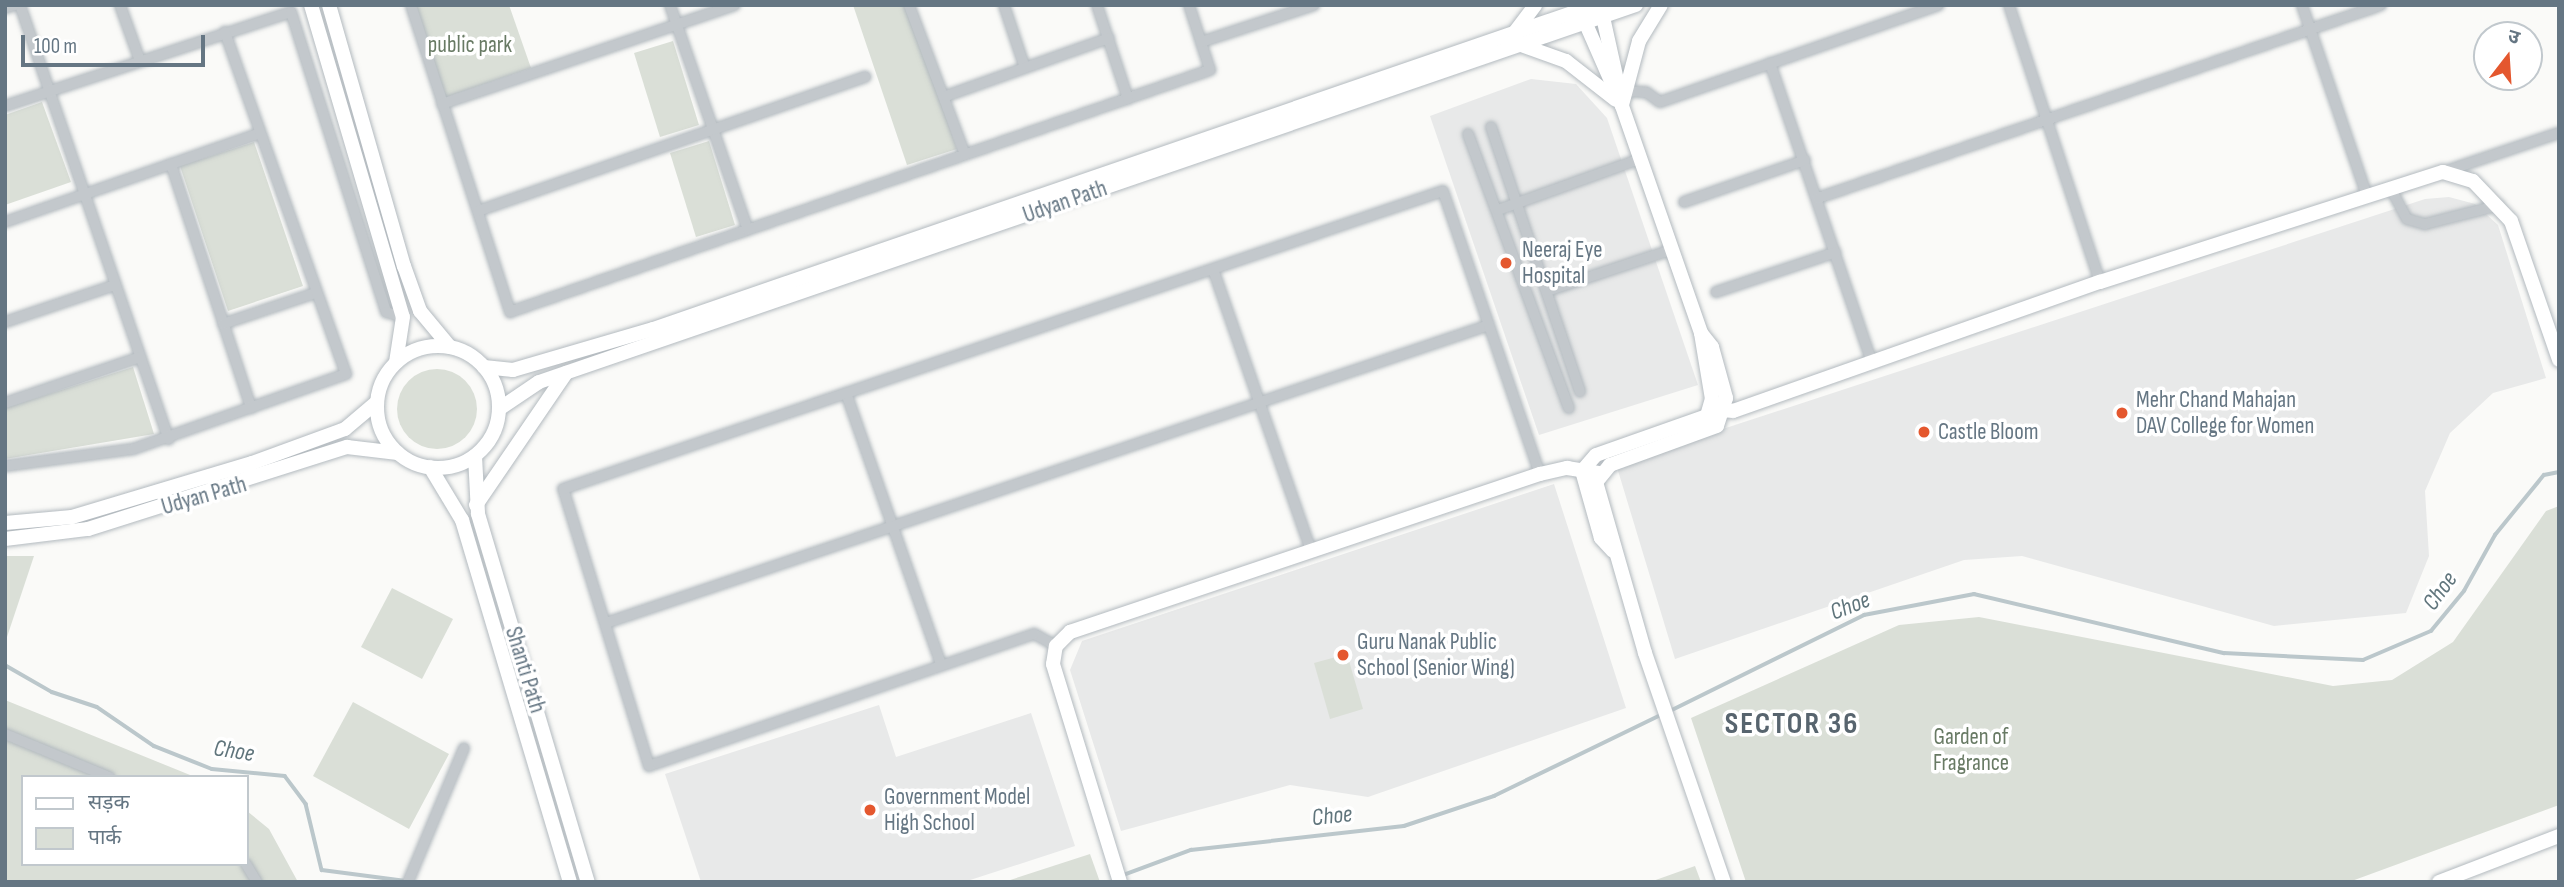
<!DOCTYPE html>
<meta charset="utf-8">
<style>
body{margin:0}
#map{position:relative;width:2564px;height:887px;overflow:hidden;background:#fafaf8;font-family:"Sofia Sans Condensed","Noto Sans Devanagari",sans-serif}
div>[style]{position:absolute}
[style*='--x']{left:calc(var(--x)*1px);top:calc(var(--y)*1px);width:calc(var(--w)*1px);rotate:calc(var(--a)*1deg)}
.built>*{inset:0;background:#e8e9e9}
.green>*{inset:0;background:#dadfd7}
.round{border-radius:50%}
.stream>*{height:3.5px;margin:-1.75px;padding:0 1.75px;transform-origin:1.75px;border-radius:1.75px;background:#bbc7cb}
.roads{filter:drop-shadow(0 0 2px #b3babf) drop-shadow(0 0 2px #b3babf)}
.street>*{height:10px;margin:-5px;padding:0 5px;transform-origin:5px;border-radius:5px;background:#c3c8cc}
.secondary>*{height:14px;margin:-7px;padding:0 7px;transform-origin:7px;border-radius:7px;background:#fff}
.secondary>.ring{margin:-7px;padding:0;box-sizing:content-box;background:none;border:14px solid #fff;border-radius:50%}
.dots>*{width:19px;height:19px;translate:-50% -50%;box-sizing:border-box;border:4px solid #fff;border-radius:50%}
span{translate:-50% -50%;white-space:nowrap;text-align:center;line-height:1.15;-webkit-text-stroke:7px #fff;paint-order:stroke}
.park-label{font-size:23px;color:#687a64}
.street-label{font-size:23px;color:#657683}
.poi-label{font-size:23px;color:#657683}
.left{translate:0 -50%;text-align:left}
.water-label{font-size:24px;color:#60757c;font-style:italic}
.district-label{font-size:30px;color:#57646e;font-weight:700;letter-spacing:2px}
.frame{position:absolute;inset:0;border:7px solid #657683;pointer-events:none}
.legend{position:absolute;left:21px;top:775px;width:228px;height:91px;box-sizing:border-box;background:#fff;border:2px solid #c1c8cd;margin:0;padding:9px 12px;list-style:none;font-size:21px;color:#657683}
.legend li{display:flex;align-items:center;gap:14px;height:35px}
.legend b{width:35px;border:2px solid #c1c8cd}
.north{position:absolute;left:2473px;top:21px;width:70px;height:70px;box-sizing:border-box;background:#fff;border:2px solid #c1c8cd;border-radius:50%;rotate:17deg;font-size:19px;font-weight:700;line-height:28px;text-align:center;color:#657683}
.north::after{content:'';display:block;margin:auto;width:24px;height:32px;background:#e4572e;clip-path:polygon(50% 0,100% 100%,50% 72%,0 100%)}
.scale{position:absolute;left:21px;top:35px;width:184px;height:32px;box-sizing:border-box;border:4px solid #657683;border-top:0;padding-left:9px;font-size:21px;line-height:24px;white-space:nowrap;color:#657683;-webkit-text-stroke:5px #fff;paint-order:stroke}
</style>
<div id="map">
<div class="built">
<div style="clip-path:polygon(1531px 79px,1576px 84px,1607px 118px,1698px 385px,1539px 435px,1430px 116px)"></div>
<div style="clip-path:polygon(2449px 197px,2475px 204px,2498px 225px,2546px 378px,2493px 393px,2450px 433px,2425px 491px,2429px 556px,2406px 613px,2274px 626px,2022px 556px,1964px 560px,1675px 659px,1616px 464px,2425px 199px)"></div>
<div style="clip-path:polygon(1554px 484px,1626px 708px,1368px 797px,1290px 785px,1121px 831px,1070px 670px,1082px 641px)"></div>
<div style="clip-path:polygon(879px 705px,896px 757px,1031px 713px,1075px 846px,964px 882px,701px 882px,665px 774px)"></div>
</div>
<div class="green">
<div style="clip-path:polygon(416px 5px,509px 5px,531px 68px,444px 98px)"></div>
<div style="clip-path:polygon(853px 5px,908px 5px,957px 149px,907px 165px)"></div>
<div style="clip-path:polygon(673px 41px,699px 125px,660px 137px,634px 53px)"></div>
<div style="clip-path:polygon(42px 102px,71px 182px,5px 205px,5px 115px)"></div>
<div style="clip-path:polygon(709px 141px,735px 225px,696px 237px,670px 153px)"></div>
<div style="clip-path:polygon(254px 142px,303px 286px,228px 311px,180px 166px)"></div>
<div style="clip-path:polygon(133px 367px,154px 434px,5px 459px,5px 408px)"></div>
<div class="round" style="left:397px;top:369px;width:80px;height:80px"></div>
<div style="clip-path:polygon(2559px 506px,2559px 805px,2349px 882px,1746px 882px,1691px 718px,1899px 625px,1979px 617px,2333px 686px,2392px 680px,2453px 642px,2546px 511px)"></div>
<div style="clip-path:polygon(5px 556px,34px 556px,5px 643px)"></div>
<div style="clip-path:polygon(392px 588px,453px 619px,422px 679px,361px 647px)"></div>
<div style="clip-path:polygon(1347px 654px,1363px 709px,1330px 719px,1314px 663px)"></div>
<div style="clip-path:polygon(5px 700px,195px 777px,23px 777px,23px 864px,247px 864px,247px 811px,269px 829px,298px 882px,5px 882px)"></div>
<div style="clip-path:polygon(353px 702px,449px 754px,409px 829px,313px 776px)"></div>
<div style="clip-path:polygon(1090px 854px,1100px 882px,1004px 882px)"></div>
<div style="clip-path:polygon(1695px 866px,1701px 882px,1650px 882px)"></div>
</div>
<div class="stream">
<div style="--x:5;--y:665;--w:54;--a:29.9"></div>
<div style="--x:52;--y:692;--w:47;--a:18.4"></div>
<div style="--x:97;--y:707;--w:69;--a:34.4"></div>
<div style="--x:154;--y:746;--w:62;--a:21.6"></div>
<div style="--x:212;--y:769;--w:73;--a:5.5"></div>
<div style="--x:285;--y:776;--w:35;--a:53"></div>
<div style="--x:306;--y:804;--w:68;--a:76.4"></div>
<div style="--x:322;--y:870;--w:94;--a:7.4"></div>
<div style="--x:1668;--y:712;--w:219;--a:-26.3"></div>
<div style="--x:1864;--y:615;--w:112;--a:-10.8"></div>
<div style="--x:1974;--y:594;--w:257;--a:13.3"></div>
<div style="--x:2224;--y:653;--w:139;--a:2.9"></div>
<div style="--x:2363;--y:660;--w:74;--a:-23.1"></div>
<div style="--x:2431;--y:631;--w:52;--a:-50.5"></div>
<div style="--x:2464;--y:591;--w:64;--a:-61"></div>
<div style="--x:2495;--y:535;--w:77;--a:-50.8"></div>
<div style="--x:2544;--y:475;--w:15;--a:-11"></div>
<div style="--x:1121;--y:876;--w:75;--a:-20.4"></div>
<div style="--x:1191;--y:850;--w:214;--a:-6.4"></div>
<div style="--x:1404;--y:826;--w:95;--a:-18.4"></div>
<div style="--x:1494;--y:796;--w:186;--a:-25.9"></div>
</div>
<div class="roads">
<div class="street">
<div style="--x:20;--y:5;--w:459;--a:71.1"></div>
<div style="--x:120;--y:5;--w:59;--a:70.3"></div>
<div style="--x:411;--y:5;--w:323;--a:72.1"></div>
<div style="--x:510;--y:312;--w:741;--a:-19.07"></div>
<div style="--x:1210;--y:70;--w:68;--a:-107.9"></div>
<div style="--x:670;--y:5;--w:238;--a:70.9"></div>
<div style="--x:909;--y:5;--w:160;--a:69.5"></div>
<div style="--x:1004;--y:5;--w:66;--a:71.6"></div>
<div style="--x:1097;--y:5;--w:99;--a:71.7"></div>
<div style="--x:2009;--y:5;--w:292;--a:71.8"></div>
<div style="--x:2302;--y:5;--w:202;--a:71.2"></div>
<div style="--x:5;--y:8;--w:10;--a:-17"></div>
<div style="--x:1201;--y:42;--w:119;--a:-18.1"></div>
<div style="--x:1770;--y:63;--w:316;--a:71.2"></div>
<div style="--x:1624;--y:91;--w:22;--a:3"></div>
<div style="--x:1646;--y:92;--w:17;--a:36"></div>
<div style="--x:1660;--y:102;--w:295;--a:-19.2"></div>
<div style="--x:946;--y:96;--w:173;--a:-19.6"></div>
<div style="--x:442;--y:104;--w:309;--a:-18.7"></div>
<div style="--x:5;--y:106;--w:301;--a:-18.2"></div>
<div style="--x:291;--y:12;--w:315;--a:72.4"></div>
<div style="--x:386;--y:312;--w:18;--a:16"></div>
<div style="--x:1491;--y:127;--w:279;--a:71.4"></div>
<div style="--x:1468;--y:134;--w:292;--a:69.8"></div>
<div style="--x:171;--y:164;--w:257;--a:71.8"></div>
<div style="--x:2443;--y:172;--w:122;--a:-18.6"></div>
<div style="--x:2391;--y:189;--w:34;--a:62"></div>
<div style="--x:2407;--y:219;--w:19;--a:16"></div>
<div style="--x:2425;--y:224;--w:77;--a:-14.2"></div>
<div style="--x:1818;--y:198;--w:595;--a:-18.92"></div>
<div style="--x:1684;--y:202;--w:128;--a:-19.1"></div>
<div style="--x:1498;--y:210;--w:151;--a:-19.8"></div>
<div style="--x:478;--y:211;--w:410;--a:-19.1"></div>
<div style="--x:5;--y:222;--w:270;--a:-19.2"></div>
<div style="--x:1213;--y:269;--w:295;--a:70.8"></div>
<div style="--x:1547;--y:291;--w:131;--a:-18.3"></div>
<div style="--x:1716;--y:292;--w:126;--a:-18.4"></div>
<div style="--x:5;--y:322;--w:113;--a:-18.6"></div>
<div style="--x:223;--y:324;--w:97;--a:-18.6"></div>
<div style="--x:846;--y:393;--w:288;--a:70.7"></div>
<div style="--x:5;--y:403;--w:143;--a:-18.8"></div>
<div style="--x:5;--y:466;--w:129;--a:-7.6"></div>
<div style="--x:133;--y:449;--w:226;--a:-19.4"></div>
<div style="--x:346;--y:374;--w:363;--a:-109.5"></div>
<div style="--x:606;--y:623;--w:932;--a:-18.65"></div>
<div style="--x:1056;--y:646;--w:25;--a:-151"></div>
<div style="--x:1034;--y:634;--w:407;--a:161.1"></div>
<div style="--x:649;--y:766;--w:290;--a:-107.2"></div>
<div style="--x:563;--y:489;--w:929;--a:-18.71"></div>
<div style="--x:1443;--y:191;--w:299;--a:71.1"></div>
<div style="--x:5;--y:734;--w:113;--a:22.5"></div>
<div style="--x:246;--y:864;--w:21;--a:59"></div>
<div style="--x:408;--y:882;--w:145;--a:-67.3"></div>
</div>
<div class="secondary">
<div style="--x:311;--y:5;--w:325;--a:73.6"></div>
<div style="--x:403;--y:317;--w:46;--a:98.8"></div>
<div style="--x:329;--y:5;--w:272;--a:74"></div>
<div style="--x:404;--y:266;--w:48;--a:70.4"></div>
<div style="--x:420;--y:311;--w:47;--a:50.2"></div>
<div style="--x:1601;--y:8;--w:74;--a:77.5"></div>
<div style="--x:1582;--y:15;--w:99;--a:66.3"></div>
<div style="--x:1622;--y:106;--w:240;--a:70.8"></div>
<div style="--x:1701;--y:333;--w:18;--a:52"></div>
<div style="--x:1712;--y:347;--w:53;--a:74.6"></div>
<div style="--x:1726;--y:398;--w:29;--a:108"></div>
<div style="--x:1717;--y:426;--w:114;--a:160"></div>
<div style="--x:1610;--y:465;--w:22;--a:129"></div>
<div style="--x:1596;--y:482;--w:178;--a:74"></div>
<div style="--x:1645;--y:653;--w:242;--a:71"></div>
<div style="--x:1515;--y:32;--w:34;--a:-53"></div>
<div style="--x:1521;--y:45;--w:48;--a:19.6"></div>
<div style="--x:1566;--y:61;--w:63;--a:38"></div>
<div style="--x:1622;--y:105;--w:66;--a:-75.1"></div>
<div style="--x:1639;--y:41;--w:42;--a:-58.6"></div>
<div class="ring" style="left:377px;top:346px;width:108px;height:108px"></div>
<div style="--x:484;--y:367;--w:29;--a:6"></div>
<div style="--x:513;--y:370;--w:146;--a:-16.3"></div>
<div style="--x:653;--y:329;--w:996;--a:-18.98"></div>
<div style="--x:499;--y:409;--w:48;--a:-34"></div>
<div style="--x:539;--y:382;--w:1160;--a:-18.97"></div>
<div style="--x:1710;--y:410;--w:23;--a:2"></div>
<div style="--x:1733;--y:411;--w:389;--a:-19.4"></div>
<div style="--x:2100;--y:282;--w:360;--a:-17.8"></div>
<div style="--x:2443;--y:172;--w:31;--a:17"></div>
<div style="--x:2473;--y:181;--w:55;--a:46.5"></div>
<div style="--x:2511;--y:221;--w:147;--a:70.9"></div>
<div style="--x:475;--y:456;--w:58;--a:87"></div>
<div style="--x:478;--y:514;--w:384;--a:73.4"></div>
<div style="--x:430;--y:467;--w:62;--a:58.9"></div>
<div style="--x:462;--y:520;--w:378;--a:73.4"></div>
<div style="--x:476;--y:505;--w:160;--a:-55.7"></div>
<div style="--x:5;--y:523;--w:67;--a:-5.1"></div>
<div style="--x:72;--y:517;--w:188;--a:-16.7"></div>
<div style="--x:252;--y:463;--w:99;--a:-20.1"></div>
<div style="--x:345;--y:429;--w:42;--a:-40.2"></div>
<div style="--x:5;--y:539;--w:84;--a:-6.9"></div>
<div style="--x:88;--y:529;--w:272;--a:-17.6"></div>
<div style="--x:347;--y:447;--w:51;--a:6.7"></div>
<div style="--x:1613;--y:551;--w:18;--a:-133"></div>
<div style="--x:1601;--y:538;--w:70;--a:-105.8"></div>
<div style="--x:1582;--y:471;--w:21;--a:-49"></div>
<div style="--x:1596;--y:455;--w:118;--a:-19.4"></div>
<div style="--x:1707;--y:416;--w:18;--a:-74"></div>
<div style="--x:1712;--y:399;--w:67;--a:-99.5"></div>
<div style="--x:1120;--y:882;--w:228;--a:-107.1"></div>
<div style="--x:1053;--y:664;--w:18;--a:-81"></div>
<div style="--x:1056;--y:646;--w:20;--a:-45"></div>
<div style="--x:1070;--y:632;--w:496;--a:-18.6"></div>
<div style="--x:1540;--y:474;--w:28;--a:-13"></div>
<div style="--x:1567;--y:468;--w:32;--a:9"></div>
<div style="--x:2439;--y:882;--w:129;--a:-21"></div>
</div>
</div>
<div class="dots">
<div style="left:1506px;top:263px;background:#e4572e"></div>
<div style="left:2122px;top:413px;background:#e4572e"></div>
<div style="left:1924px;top:432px;background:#e4572e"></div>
<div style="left:1343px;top:655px;background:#e4572e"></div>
<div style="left:870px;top:810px;background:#e4572e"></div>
</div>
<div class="park-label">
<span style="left:470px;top:45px">public park</span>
<span style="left:1971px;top:750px">Garden of<br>Fragrance</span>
</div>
<div class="street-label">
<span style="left:1065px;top:202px;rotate:-19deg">Udyan Path</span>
<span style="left:204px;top:496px;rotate:-16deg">Udyan Path</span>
<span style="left:525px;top:670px;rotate:73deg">Shanti Path</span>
</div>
<div class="poi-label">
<span class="left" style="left:1522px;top:263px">Neeraj Eye<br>Hospital</span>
<span class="left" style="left:2136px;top:413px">Mehr Chand Mahajan<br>DAV College for Women</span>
<span class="left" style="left:1938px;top:432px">Castle Bloom</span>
<span class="left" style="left:1357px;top:655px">Guru Nanak Public<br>School (Senior Wing)</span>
<span class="left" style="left:884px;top:810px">Government Model<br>High School</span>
</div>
<div class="water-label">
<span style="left:2440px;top:591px;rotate:-54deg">Choe</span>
<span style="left:1850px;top:606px;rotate:-21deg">Choe</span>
<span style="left:234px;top:751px;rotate:9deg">Choe</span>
<span style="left:1332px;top:816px;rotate:-6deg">Choe</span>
</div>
<div class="district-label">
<span style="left:1792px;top:724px">SECTOR 36</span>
</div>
<div class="frame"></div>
<ul class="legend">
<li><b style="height:9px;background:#fff"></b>सड़क</li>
<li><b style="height:19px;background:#dadfd7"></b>पार्क</li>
</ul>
<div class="north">उ</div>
<div class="scale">100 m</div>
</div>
